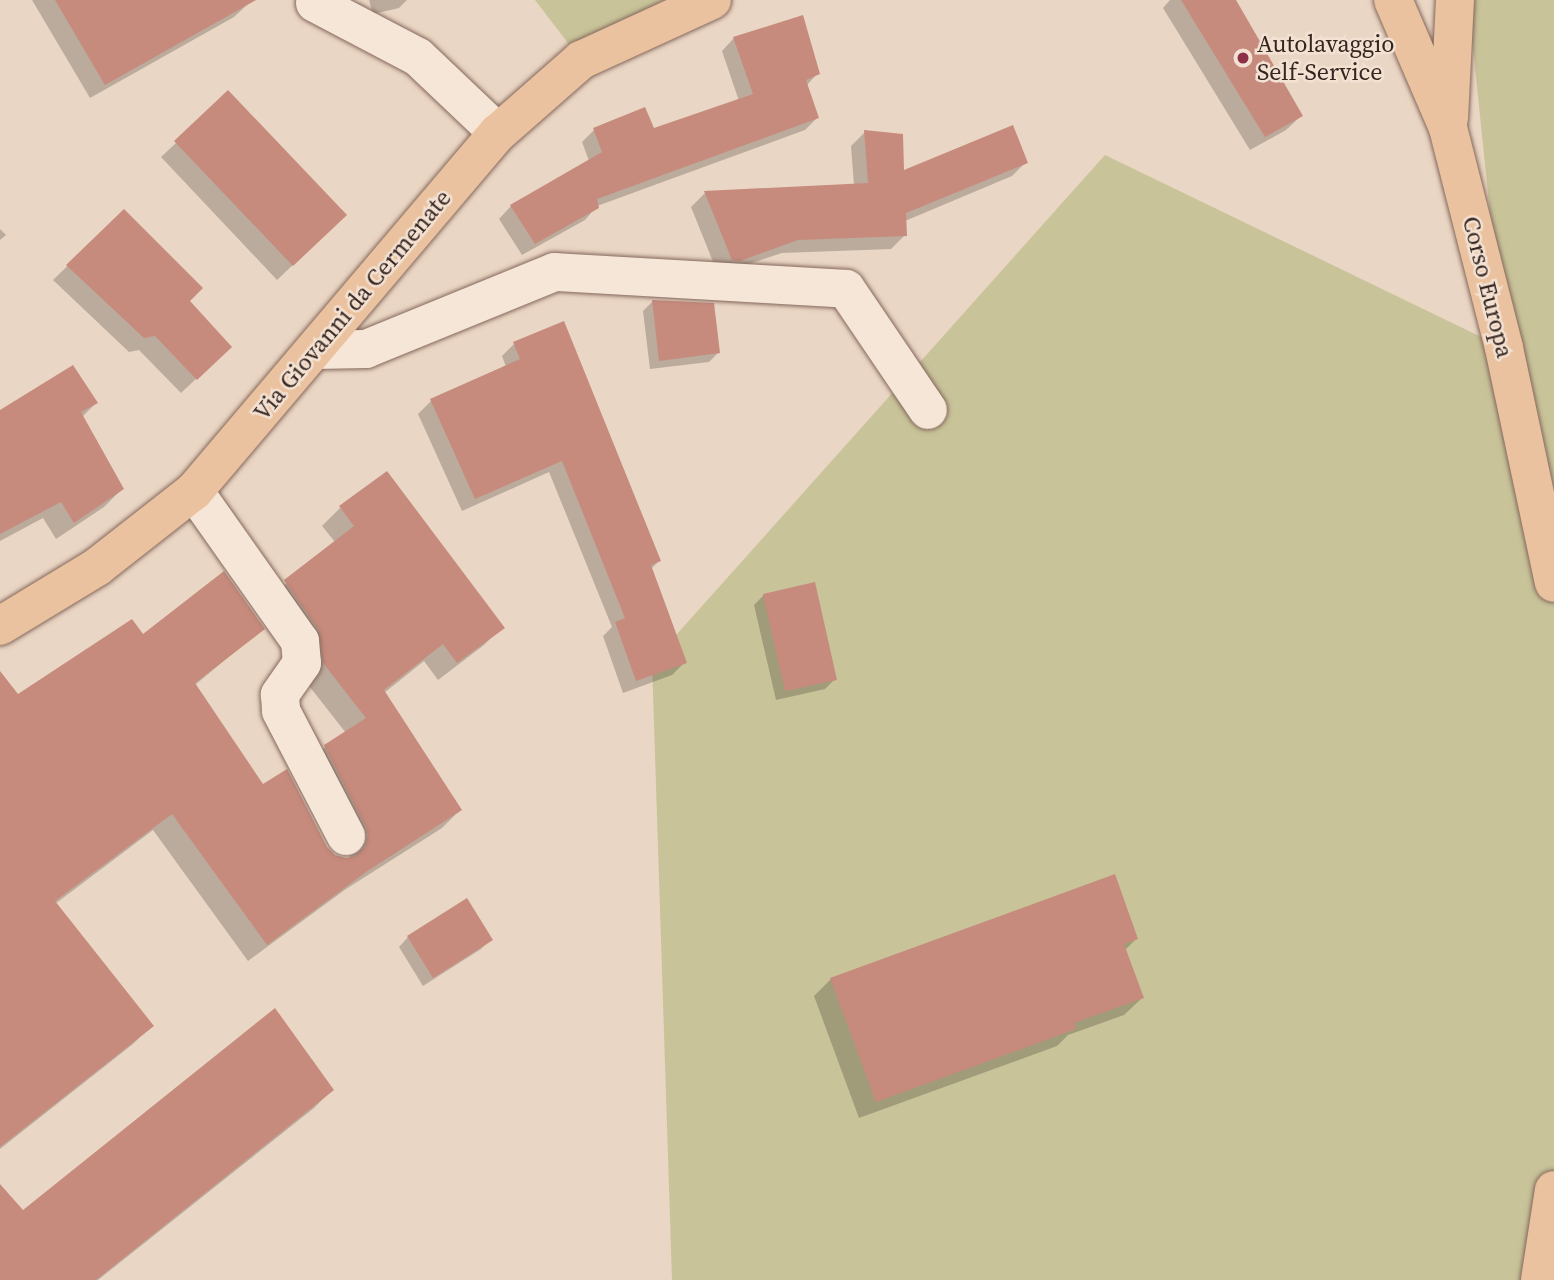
<!DOCTYPE html>
<style>
body{margin:0}
#map{position:relative;width:1554px;height:1280px;overflow:hidden;background:#ead6c4;font-family:"Source Serif 4",serif}
div>[style]{position:absolute}
[style*='--x']{left:calc(var(--x)*1px);top:calc(var(--y)*1px);width:calc(var(--w)*1px);rotate:calc(var(--a)*1deg)}
.green>*{inset:0;background:#c8c399}
.shadow>*{inset:0;background:#0003}
.building>*{inset:0;background:#c68b7d}
.roads{filter:drop-shadow(0 0 2px #84685c) drop-shadow(0 0 2px #84685c)}
.minor>*{height:38px;margin:-19px;padding:0 19px;transform-origin:19px;border-radius:19px;background:#f6e6d7}
.major>*{height:38px;margin:-19px;padding:0 19px;transform-origin:19px;border-radius:19px;background:#ebc29f}
.dots>*{width:19px;height:19px;translate:-50% -50%;box-sizing:border-box;border:4px solid #f3e2d3;border-radius:50%}
span{translate:-50% -50%;white-space:nowrap;text-align:center;line-height:1.15;-webkit-text-stroke:5px #f3e2d3;paint-order:stroke}
.poi-label{font-size:24px;color:#35251f}
.left{translate:0 -50%;text-align:left}
.street-label{font-size:24px;color:#35251f}
</style>
<div id="map">
<div class="green">
<div style="clip-path:polygon(535px 0,705px 0,581px 60px)"></div>
<div style="clip-path:polygon(1468px 0,1554px 0,1554px 1280px,672px 1280px,652px 662px,1105px 155px,1504px 348px)"></div>
</div>
<div class="shadow">
<div style="clip-path:polygon(32px 0,247px 0,249px 3px,234px 17px,90px 98px)"></div>
<div style="clip-path:polygon(369px 0,407px 0,399px 8px,373px 14px)"></div>
<div style="clip-path:polygon(1170px 0,1234px 0,1301px 116px,1286px 130px,1250px 150px,1163px 8px)"></div>
<div style="clip-path:polygon(734px 38px,818px 73px,806px 86px,817px 118px,805px 130px,597px 206px,585px 220px,522px 255px,499px 219px,511px 206px,589px 161px,582px 142px,594px 130px,653px 130px,739px 101px,722px 51px)"></div>
<div style="clip-path:polygon(865px 132px,903px 172px,1026px 162px,1012px 176px,905px 221px,905px 235px,891px 249px,782px 253px,718px 274px,691px 207px,705px 193px,854px 185px,851px 146px)"></div>
<div style="clip-path:polygon(176px 143px,331px 229px,277px 280px,161px 157px)"></div>
<div style="clip-path:polygon(124px 211px,188px 301px,215px 361px,181px 393px,139px 350px,129px 352px,53px 280px)"></div>
<div style="clip-path:polygon(0 229px,6px 235px,0 240px)"></div>
<div style="clip-path:polygon(653px 301px,719px 352px,709px 362px,650px 369px,643px 311px)"></div>
<div style="clip-path:polygon(514px 344px,659px 561px,651px 569px,685px 662px,672px 675px,623px 693px,603px 636px,612px 627px,549px 472px,462px 511px,418px 414px,431px 401px,506px 367px,502px 356px)"></div>
<div style="clip-path:polygon(96px 403px,82px 417px,122px 489px,104px 507px,56px 539px,43px 518px,0 541px,0 413px)"></div>
<div style="clip-path:polygon(340px 508px,502px 627px,484px 645px,438px 680px,424px 661px,384px 693px,460px 810px,442px 828px,346px 889px,248px 961px,153px 830px,55px 904px,151px 1026px,133px 1044px,0 1149px,0 674px,17px 697px,142px 637px,262px 629px,195px 685px,262px 787px,334px 856px,350px 859px,348px 845px,307px 765px,325px 747px,346px 733px,306px 682px,267px 600px,335px 542px,322px 526px)"></div>
<div style="clip-path:polygon(764px 595px,835px 679px,825px 689px,776px 700px,754px 605px)"></div>
<div style="clip-path:polygon(408px 937px,491px 939px,481px 949px,423px 986px,399px 947px)"></div>
<div style="clip-path:polygon(1136px 939px,1125px 950px,1142px 998px,1124px 1015px,1068px 1035px,1057px 1046px,859px 1118px,814px 996px,831px 979px)"></div>
<div style="clip-path:polygon(332px 1090px,314px 1108px,98px 1280px,0 1280px,0 1186px,23px 1212px)"></div>
</div>
<div class="building">
<div style="clip-path:polygon(55px 0,256px 0,105px 85px)"></div>
<div style="clip-path:polygon(1181px 0,1236px 0,1303px 116px,1265px 137px)"></div>
<div style="clip-path:polygon(803px 15px,820px 74px,806px 80px,819px 118px,597px 199px,599px 208px,535px 244px,510px 205px,602px 152px,593px 128px,645px 107px,654px 128px,753px 94px,733px 37px)"></div>
<div style="clip-path:polygon(228px 90px,347px 215px,293px 266px,174px 141px)"></div>
<div style="clip-path:polygon(1013px 125px,1028px 163px,906px 213px,907px 236px,798px 240px,740px 261px,732px 260px,704px 191px,868px 183px,864px 130px,903px 134px,904px 170px)"></div>
<div style="clip-path:polygon(124px 209px,203px 288px,190px 301px,232px 347px,197px 380px,155px 336px,144px 338px,66px 265px)"></div>
<div style="clip-path:polygon(652px 300px,714px 303px,720px 353px,659px 361px)"></div>
<div style="clip-path:polygon(564px 321px,661px 561px,651px 565px,687px 663px,636px 681px,615px 622px,625px 618px,562px 461px,475px 499px,430px 399px,520px 359px,513px 342px)"></div>
<div style="clip-path:polygon(73px 365px,98px 403px,81px 412px,124px 489px,74px 523px,61px 502px,0 534px,0 410px)"></div>
<div style="clip-path:polygon(387px 471px,505px 628px,457px 663px,443px 644px,384px 690px,462px 810px,366px 872px,267px 945px,172px 814px,55px 901px,154px 1026px,0 1147px,0 671px,18px 694px,132px 619px,143px 634px,224px 571px,265px 629px,195px 683px,263px 784px,287px 769px,327px 847px,335px 855px,346px 858px,355px 856px,365px 847px,368px 836px,366px 827px,324px 745px,366px 718px,323px 663px,318px 629px,284px 580px,354px 526px,339px 506px)"></div>
<div style="clip-path:polygon(815px 582px,837px 680px,785px 691px,763px 594px)"></div>
<div style="clip-path:polygon(1115px 874px,1138px 939px,1124px 944px,1144px 998px,1074px 1023px,1076px 1029px,876px 1102px,830px 978px)"></div>
<div style="clip-path:polygon(467px 898px,493px 940px,433px 978px,407px 936px)"></div>
<div style="clip-path:polygon(275px 1008px,334px 1090px,96px 1280px,0 1280px,0 1184px,23px 1210px)"></div>
</div>
<div class="roads">
<div class="minor">
<div style="--x:315;--y:3;--w:116;--a:27.7"></div>
<div style="--x:418;--y:57;--w:110;--a:43.5"></div>
<div style="--x:315;--y:350;--w:51;--a:-1.1"></div>
<div style="--x:366;--y:349;--w:204;--a:-22.2"></div>
<div style="--x:555;--y:272;--w:291;--a:3.3"></div>
<div style="--x:846;--y:289;--w:146;--a:55.9"></div>
<div style="--x:194;--y:491;--w:184;--a:54.8"></div>
<div style="--x:300;--y:641;--w:22;--a:85"></div>
<div style="--x:302;--y:663;--w:39;--a:125"></div>
<div style="--x:280;--y:695;--w:16;--a:86"></div>
<div style="--x:281;--y:711;--w:141;--a:62.5"></div>
</div>
<div class="major">
<div style="--x:1393;--y:0;--w:139;--a:66.7"></div>
<div style="--x:1448;--y:128;--w:227;--a:75.7"></div>
<div style="--x:1504;--y:348;--w:240;--a:78"></div>
<div style="--x:1449;--y:118;--w:118;--a:-87.1"></div>
<div style="--x:0;--y:626;--w:114;--a:-31.3"></div>
<div style="--x:97;--y:567;--w:123;--a:-38.1"></div>
<div style="--x:194;--y:491;--w:470;--a:-49.7"></div>
<div style="--x:498;--y:133;--w:111;--a:-41.3"></div>
<div style="--x:581;--y:60;--w:144;--a:-24.6"></div>
<div style="--x:1540;--y:1280;--w:91;--a:-81.2"></div>
</div>
</div>
<div class="dots">
<div style="left:1243px;top:58px;background:#8e3146"></div>
</div>
<div class="poi-label">
<span class="left" style="left:1257px;top:58px">Autolavaggio<br>Self-Service</span>
</div>
<div class="street-label">
<span style="left:1488px;top:287px;rotate:76deg">Corso Europa</span>
<span style="left:352px;top:305px;rotate:-50deg">Via Giovanni da Cermenate</span>
</div>
</div>
